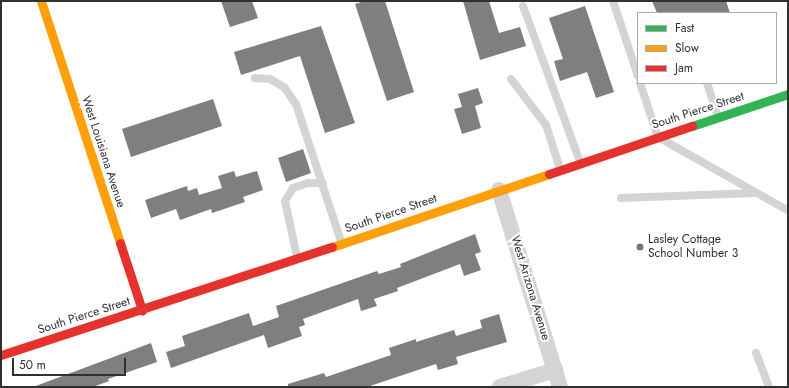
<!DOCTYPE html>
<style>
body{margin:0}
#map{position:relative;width:789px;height:388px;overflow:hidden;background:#fff;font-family:Jost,sans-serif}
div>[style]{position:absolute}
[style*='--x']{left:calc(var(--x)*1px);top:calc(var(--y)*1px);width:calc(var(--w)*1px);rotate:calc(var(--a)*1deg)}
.building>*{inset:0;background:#7f7f7f}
.lane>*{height:8px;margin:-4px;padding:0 4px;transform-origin:4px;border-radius:4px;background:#d4d4d4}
.street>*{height:16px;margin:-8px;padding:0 8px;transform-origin:8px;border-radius:8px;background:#d4d4d4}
.fast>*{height:9px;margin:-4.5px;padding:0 4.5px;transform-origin:4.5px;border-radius:4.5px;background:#30b455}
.slow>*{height:9px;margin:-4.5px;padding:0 4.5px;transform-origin:4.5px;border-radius:4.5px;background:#ff9f0a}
.jam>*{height:9px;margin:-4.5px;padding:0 4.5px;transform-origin:4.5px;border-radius:4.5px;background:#e5322d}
.dots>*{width:11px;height:11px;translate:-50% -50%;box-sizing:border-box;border:2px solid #fff;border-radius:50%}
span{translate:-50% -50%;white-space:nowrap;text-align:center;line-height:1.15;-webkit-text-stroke:4px #fff;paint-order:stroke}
.street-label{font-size:12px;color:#303030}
.poi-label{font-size:12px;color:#303030}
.left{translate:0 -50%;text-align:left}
.frame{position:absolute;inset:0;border:2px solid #303030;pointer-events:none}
.legend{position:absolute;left:637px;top:12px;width:140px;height:72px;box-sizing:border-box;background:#fff;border:1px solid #acacac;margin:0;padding:5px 7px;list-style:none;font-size:12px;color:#303030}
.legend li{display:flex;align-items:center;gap:8px;height:20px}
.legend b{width:20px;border:1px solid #acacac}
.scale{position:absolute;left:12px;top:358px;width:114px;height:18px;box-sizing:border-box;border:2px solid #303030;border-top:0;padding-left:5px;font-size:12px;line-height:14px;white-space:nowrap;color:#303030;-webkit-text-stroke:3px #fff;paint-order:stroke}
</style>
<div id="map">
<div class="building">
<div style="clip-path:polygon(221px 1px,252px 1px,258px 18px,230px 27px)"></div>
<div style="clip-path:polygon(364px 1px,385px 1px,414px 92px,387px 101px,355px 4px)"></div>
<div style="clip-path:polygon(463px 1px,489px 1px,499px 33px,520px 27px,526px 46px,480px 60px)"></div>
<div style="clip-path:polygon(652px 1px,726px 1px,730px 13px,657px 13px)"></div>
<div style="clip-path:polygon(585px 6px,614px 92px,596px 98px,587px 72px,560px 81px,554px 61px,563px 59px,549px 18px)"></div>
<div style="clip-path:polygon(321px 26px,355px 123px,325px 133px,300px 56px,241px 75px,234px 52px)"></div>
<div style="clip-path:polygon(478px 88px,483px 103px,475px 106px,481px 128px,462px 134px,454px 109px,462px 107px,458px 94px)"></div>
<div style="clip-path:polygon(213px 99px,222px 126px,131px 157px,122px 129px)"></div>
<div style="clip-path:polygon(303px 149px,311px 173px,286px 182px,278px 158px)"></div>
<div style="clip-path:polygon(234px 171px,236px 177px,257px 171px,263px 190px,243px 197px,245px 202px,212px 213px,211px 209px,180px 220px,176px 209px,151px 218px,145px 200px,187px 186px,188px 191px,197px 188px,199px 195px,222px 188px,218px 176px)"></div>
<div style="clip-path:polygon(475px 234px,481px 252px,475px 254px,481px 270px,464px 276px,460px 264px,397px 288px,398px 291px,374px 299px,377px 306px,361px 311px,358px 299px,303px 319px,305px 325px,299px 327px,302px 336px,268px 348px,264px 335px,171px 368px,166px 352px,185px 346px,182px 336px,249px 313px,253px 326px,279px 317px,276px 306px,377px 271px,379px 274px,401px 267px,400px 264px)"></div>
<div style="clip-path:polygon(499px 314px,507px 342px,456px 357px,458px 364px,438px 370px,436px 364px,367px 387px,288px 387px,288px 384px,324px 373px,326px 377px,391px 355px,389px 348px,416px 339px,416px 342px,454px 330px,456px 336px,482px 328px,480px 320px)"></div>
<div style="clip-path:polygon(151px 343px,157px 362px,108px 379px,109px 381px,93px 387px,33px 387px)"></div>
</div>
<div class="lane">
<div style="--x:613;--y:1;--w:79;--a:71.6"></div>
<div style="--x:523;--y:6;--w:166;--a:69.9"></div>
<div style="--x:255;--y:78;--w:15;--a:4"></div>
<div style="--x:270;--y:79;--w:16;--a:30"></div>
<div style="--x:284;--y:87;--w:21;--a:55"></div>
<div style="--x:296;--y:104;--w:145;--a:71.9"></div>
<div style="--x:511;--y:79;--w:58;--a:52.7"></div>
<div style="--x:546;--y:125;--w:46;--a:72.3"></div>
<div style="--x:640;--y:83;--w:57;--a:71.6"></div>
<div style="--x:658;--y:137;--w:148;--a:29.5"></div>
<div style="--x:707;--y:83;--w:35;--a:72"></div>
<div style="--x:621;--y:198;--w:135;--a:-2.1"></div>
<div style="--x:297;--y:257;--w:57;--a:-102.1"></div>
<div style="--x:285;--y:201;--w:15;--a:-58"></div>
<div style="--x:293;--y:188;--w:16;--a:-18"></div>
<div style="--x:308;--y:183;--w:15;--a:0"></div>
<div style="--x:756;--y:353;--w:36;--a:69"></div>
</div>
<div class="street">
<div style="--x:499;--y:190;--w:206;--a:72.8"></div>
<div style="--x:500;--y:387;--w:58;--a:-17.2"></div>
</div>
<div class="fast">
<div style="--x:692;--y:126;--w:101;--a:-18.4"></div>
</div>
<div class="slow">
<div style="--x:41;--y:1;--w:255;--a:71.9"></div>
<div style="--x:332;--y:247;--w:229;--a:-18.6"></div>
</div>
<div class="jam">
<div style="--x:549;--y:174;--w:151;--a:-18.6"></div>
<div style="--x:120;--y:243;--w:71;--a:71.8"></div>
<div style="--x:1;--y:355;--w:348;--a:-18.1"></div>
</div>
<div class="dots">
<div style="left:640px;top:247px;background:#787878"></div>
</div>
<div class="street-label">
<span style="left:698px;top:111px;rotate:-18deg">South Pierce Street</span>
<span style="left:103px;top:152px;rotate:72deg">West Louisiana Avenue</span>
<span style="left:391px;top:214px;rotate:-19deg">South Pierce Street</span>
<span style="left:530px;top:288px;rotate:73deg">West Arizona Avenue</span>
<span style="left:84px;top:316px;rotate:-18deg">South Pierce Street</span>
</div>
<div class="poi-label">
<span class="left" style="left:648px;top:247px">Lasley Cottage<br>School Number 3</span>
</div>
<div class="frame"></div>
<ul class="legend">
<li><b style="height:5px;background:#30b455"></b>Fast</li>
<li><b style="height:5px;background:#ff9f0a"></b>Slow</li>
<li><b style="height:5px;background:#e5322d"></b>Jam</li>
</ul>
<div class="scale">50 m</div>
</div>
